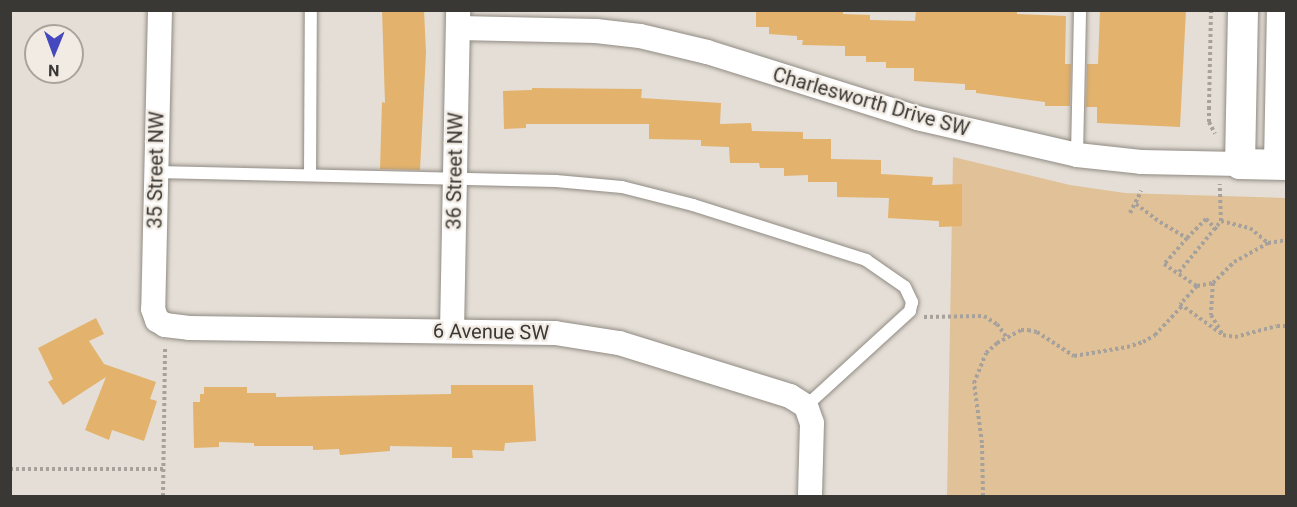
<!DOCTYPE html>
<style>
body{margin:0}
#map{position:relative;width:1297px;height:507px;overflow:hidden;background:#e4ded6;font-family:Roboto,sans-serif}
div>[style]{position:absolute}
[style*='--x']{left:calc(var(--x)*1px);top:calc(var(--y)*1px);width:calc(var(--w)*1px);rotate:calc(var(--a)*1deg)}
.green>*{inset:0;background:#e1c298}
.building>*{inset:0;background:#e3b26c}
.path>*{height:4px;margin-top:-2px;transform-origin:0;background:repeating-linear-gradient(90deg,#a6a19b 0 3px,transparent 0 6px)}
.roads{filter:drop-shadow(0 0 2px #908b83) drop-shadow(0 0 2px #908b83)}
.service>*{height:12px;margin:-6px;padding:0 6px;transform-origin:6px;border-radius:6px;background:#fff}
.minor>*{height:24px;margin:-12px;padding:0 12px;transform-origin:12px;border-radius:12px;background:#fff}
.tertiary>*{height:30px;margin:-15px;padding:0 15px;transform-origin:15px;border-radius:15px;background:#fff}
span{translate:-50% -50%;white-space:nowrap;text-align:center;line-height:1.15;-webkit-text-stroke:4.5px #f1ebe3;paint-order:stroke}
.street-label{font-size:20px;color:#3a3835}
.frame{position:absolute;inset:0;border:12px solid #3a3835;pointer-events:none}
.north{position:absolute;left:24px;top:24px;width:60px;height:60px;box-sizing:border-box;background:#f1ebe3;border:2px solid #a8a39d;border-radius:50%;rotate:181deg;font-size:16px;font-weight:700;line-height:24px;text-align:center;color:#3a3835}
.north::after{content:'';display:block;margin:auto;width:21px;height:27px;background:#4648be;clip-path:polygon(50% 0,100% 100%,50% 72%,0 100%)}
</style>
<div id="map">
<div class="green">
<div style="clip-path:polygon(953px 157px,1070px 185px,1125px 193px,1286px 198px,1286px 496px,947px 496px)"></div>
</div>
<div class="building">
<div style="clip-path:polygon(382px 10px,424px 10px,426px 53px,420px 170px,380px 169px,382px 102px,385px 103px)"></div>
<div style="clip-path:polygon(756px 10px,843px 10px,843px 14px,870px 15px,870px 20px,915px 21px,916px 10px,1017px 10px,1017px 14px,1066px 16px,1065px 64px,1071px 64px,1070px 106px,1045px 106px,1045px 102px,976px 93px,976px 90px,965px 90px,965px 84px,914px 81px,914px 68px,886px 68px,886px 62px,866px 62px,866px 56px,845px 56px,845px 46px,802px 45px,803px 40px,797px 40px,797px 36px,769px 34px,769px 27px,756px 27px)"></div>
<div style="clip-path:polygon(1100px 10px,1186px 10px,1180px 127px,1097px 123px,1097px 107px,1086px 107px,1087px 64px,1098px 64px)"></div>
<div style="clip-path:polygon(532px 88px,642px 89px,641px 98px,721px 103px,720px 124px,751px 123px,752px 131px,803px 132px,803px 139px,831px 139px,831px 159px,881px 160px,881px 174px,933px 177px,932px 185px,962px 184px,962px 226px,939px 227px,939px 221px,888px 218px,889px 198px,837px 197px,837px 182px,808px 182px,808px 175px,784px 176px,784px 168px,760px 168px,759px 163px,730px 163px,729px 147px,701px 146px,701px 140px,649px 139px,649px 124px,526px 124px,526px 128px,504px 129px,503px 91px,532px 90px)"></div>
<div style="clip-path:polygon(96px 318px,104px 334px,89px 341px,104px 364px,156px 382px,150px 399px,157px 401px,144px 441px,112px 430px,109px 440px,85px 430px,106px 377px,63px 405px,48px 382px,53px 379px,38px 348px)"></div>
<div style="clip-path:polygon(451px 385px,533px 385px,536px 441px,505px 443px,504px 451px,472px 450px,473px 458px,452px 458px,452px 447px,390px 446px,390px 451px,340px 455px,339px 449px,313px 450px,313px 446px,254px 446px,254px 443px,219px 442px,219px 447px,194px 448px,193px 402px,200px 402px,200px 394px,204px 394px,204px 387px,247px 387px,247px 393px,276px 393px,276px 397px,451px 394px)"></div>
</div>
<div class="path">
<div style="--x:1211;--y:10;--w:97;--a:91.2"></div>
<div style="--x:1209;--y:107;--w:15;--a:90"></div>
<div style="--x:1209;--y:122;--w:13;--a:63"></div>
<div style="--x:1136;--y:204;--w:30;--a:37"></div>
<div style="--x:1160;--y:222;--w:31;--a:31"></div>
<div style="--x:1187;--y:238;--w:35;--a:131"></div>
<div style="--x:1164;--y:264;--w:40;--a:34"></div>
<div style="--x:1197;--y:286;--w:25;--a:133"></div>
<div style="--x:1180;--y:304;--w:53;--a:35.8"></div>
<div style="--x:1130;--y:213;--w:25;--a:-63"></div>
<div style="--x:1221;--y:221;--w:30;--a:14"></div>
<div style="--x:1250;--y:228;--w:23;--a:40"></div>
<div style="--x:1187;--y:238;--w:27;--a:-45"></div>
<div style="--x:1206;--y:219;--w:16;--a:45"></div>
<div style="--x:1179;--y:272;--w:66;--a:-50.5"></div>
<div style="--x:1221;--y:221;--w:37;--a:-92"></div>
<div style="--x:1213;--y:283;--w:32;--a:94"></div>
<div style="--x:1211;--y:315;--w:23;--a:59"></div>
<div style="--x:1223;--y:335;--w:12;--a:9"></div>
<div style="--x:1235;--y:337;--w:43;--a:-14.7"></div>
<div style="--x:1277;--y:326;--w:9;--a:0"></div>
<div style="--x:1197;--y:286;--w:16;--a:-11"></div>
<div style="--x:1213;--y:283;--w:30;--a:-45"></div>
<div style="--x:1234;--y:262;--w:39;--a:-29"></div>
<div style="--x:1268;--y:243;--w:18;--a:-9"></div>
<div style="--x:924;--y:317;--w:60;--a:-1"></div>
<div style="--x:984;--y:316;--w:15;--a:32"></div>
<div style="--x:997;--y:324;--w:17;--a:54"></div>
<div style="--x:10;--y:469;--w:154;--a:0"></div>
<div style="--x:163;--y:496;--w:149;--a:-89.2"></div>
<div style="--x:983;--y:496;--w:53;--a:-91.1"></div>
<div style="--x:982;--y:443;--w:61;--a:-97.6"></div>
<div style="--x:974;--y:383;--w:32;--a:-68"></div>
<div style="--x:986;--y:353;--w:15;--a:-42"></div>
<div style="--x:997;--y:343;--w:27;--a:-28"></div>
<div style="--x:1021;--y:330;--w:7;--a:0"></div>
<div style="--x:1028;--y:330;--w:9;--a:13"></div>
<div style="--x:1037;--y:332;--w:44;--a:33"></div>
<div style="--x:1074;--y:356;--w:54;--a:-9.6"></div>
<div style="--x:1127;--y:347;--w:17;--a:-17"></div>
<div style="--x:1143;--y:342;--w:14;--a:-30"></div>
<div style="--x:1155;--y:335;--w:40;--a:-47"></div>
</div>
<div class="roads">
<div class="service">
<div style="--x:1077;--y:155;--w:145;--a:-88.8"></div>
<div style="--x:156;--y:172;--w:400;--a:1.3"></div>
<div style="--x:556;--y:181;--w:66;--a:5.2"></div>
<div style="--x:622;--y:187;--w:73;--a:14.2"></div>
<div style="--x:693;--y:205;--w:182;--a:17.6"></div>
<div style="--x:866;--y:260;--w:47;--a:34.7"></div>
<div style="--x:905;--y:287;--w:17;--a:65"></div>
<div style="--x:912;--y:302;--w:9;--a:103"></div>
<div style="--x:910;--y:311;--w:141;--a:137.6"></div>
<div style="--x:310;--y:174;--w:164;--a:-89.7"></div>
</div>
<div class="minor">
<div style="--x:160;--y:10;--w:299;--a:91.3"></div>
<div style="--x:153;--y:309;--w:12;--a:70"></div>
<div style="--x:157;--y:320;--w:9;--a:32"></div>
<div style="--x:165;--y:325;--w:24;--a:7"></div>
<div style="--x:189;--y:328;--w:366;--a:0.8"></div>
<div style="--x:555;--y:333;--w:65;--a:8.9"></div>
<div style="--x:619;--y:343;--w:179;--a:17.2"></div>
<div style="--x:790;--y:396;--w:19;--a:32"></div>
<div style="--x:806;--y:406;--w:18;--a:71"></div>
<div style="--x:812;--y:423;--w:73;--a:91.6"></div>
<div style="--x:458;--y:28;--w:138;--a:1.2"></div>
<div style="--x:596;--y:31;--w:44;--a:6.5"></div>
<div style="--x:640;--y:36;--w:69;--a:13.4"></div>
<div style="--x:707;--y:52;--w:220;--a:17.4"></div>
<div style="--x:917;--y:118;--w:164;--a:13"></div>
<div style="--x:1077;--y:155;--w:64;--a:6.2"></div>
<div style="--x:1141;--y:162;--w:99;--a:1.2"></div>
<div style="--x:452;--y:331;--w:321;--a:-88.9"></div>
</div>
<div class="tertiary">
<div style="--x:1243;--y:10;--w:154;--a:91.1"></div>
<div style="--x:1240;--y:164;--w:46;--a:1.2"></div>
<div style="--x:1279;--y:164;--w:154;--a:-88.9"></div>
</div>
</div>
<div class="street-label">
<span style="left:871px;top:102px;rotate:16deg">Charlesworth Drive SW</span>
<span style="left:156px;top:170px;rotate:-89deg">35 Street NW</span>
<span style="left:455px;top:171px;rotate:-89deg">36 Street NW</span>
<span style="left:491px;top:332px;rotate:1deg">6 Avenue SW</span>
</div>
<div class="frame"></div>
<div class="north">N</div>
</div>
